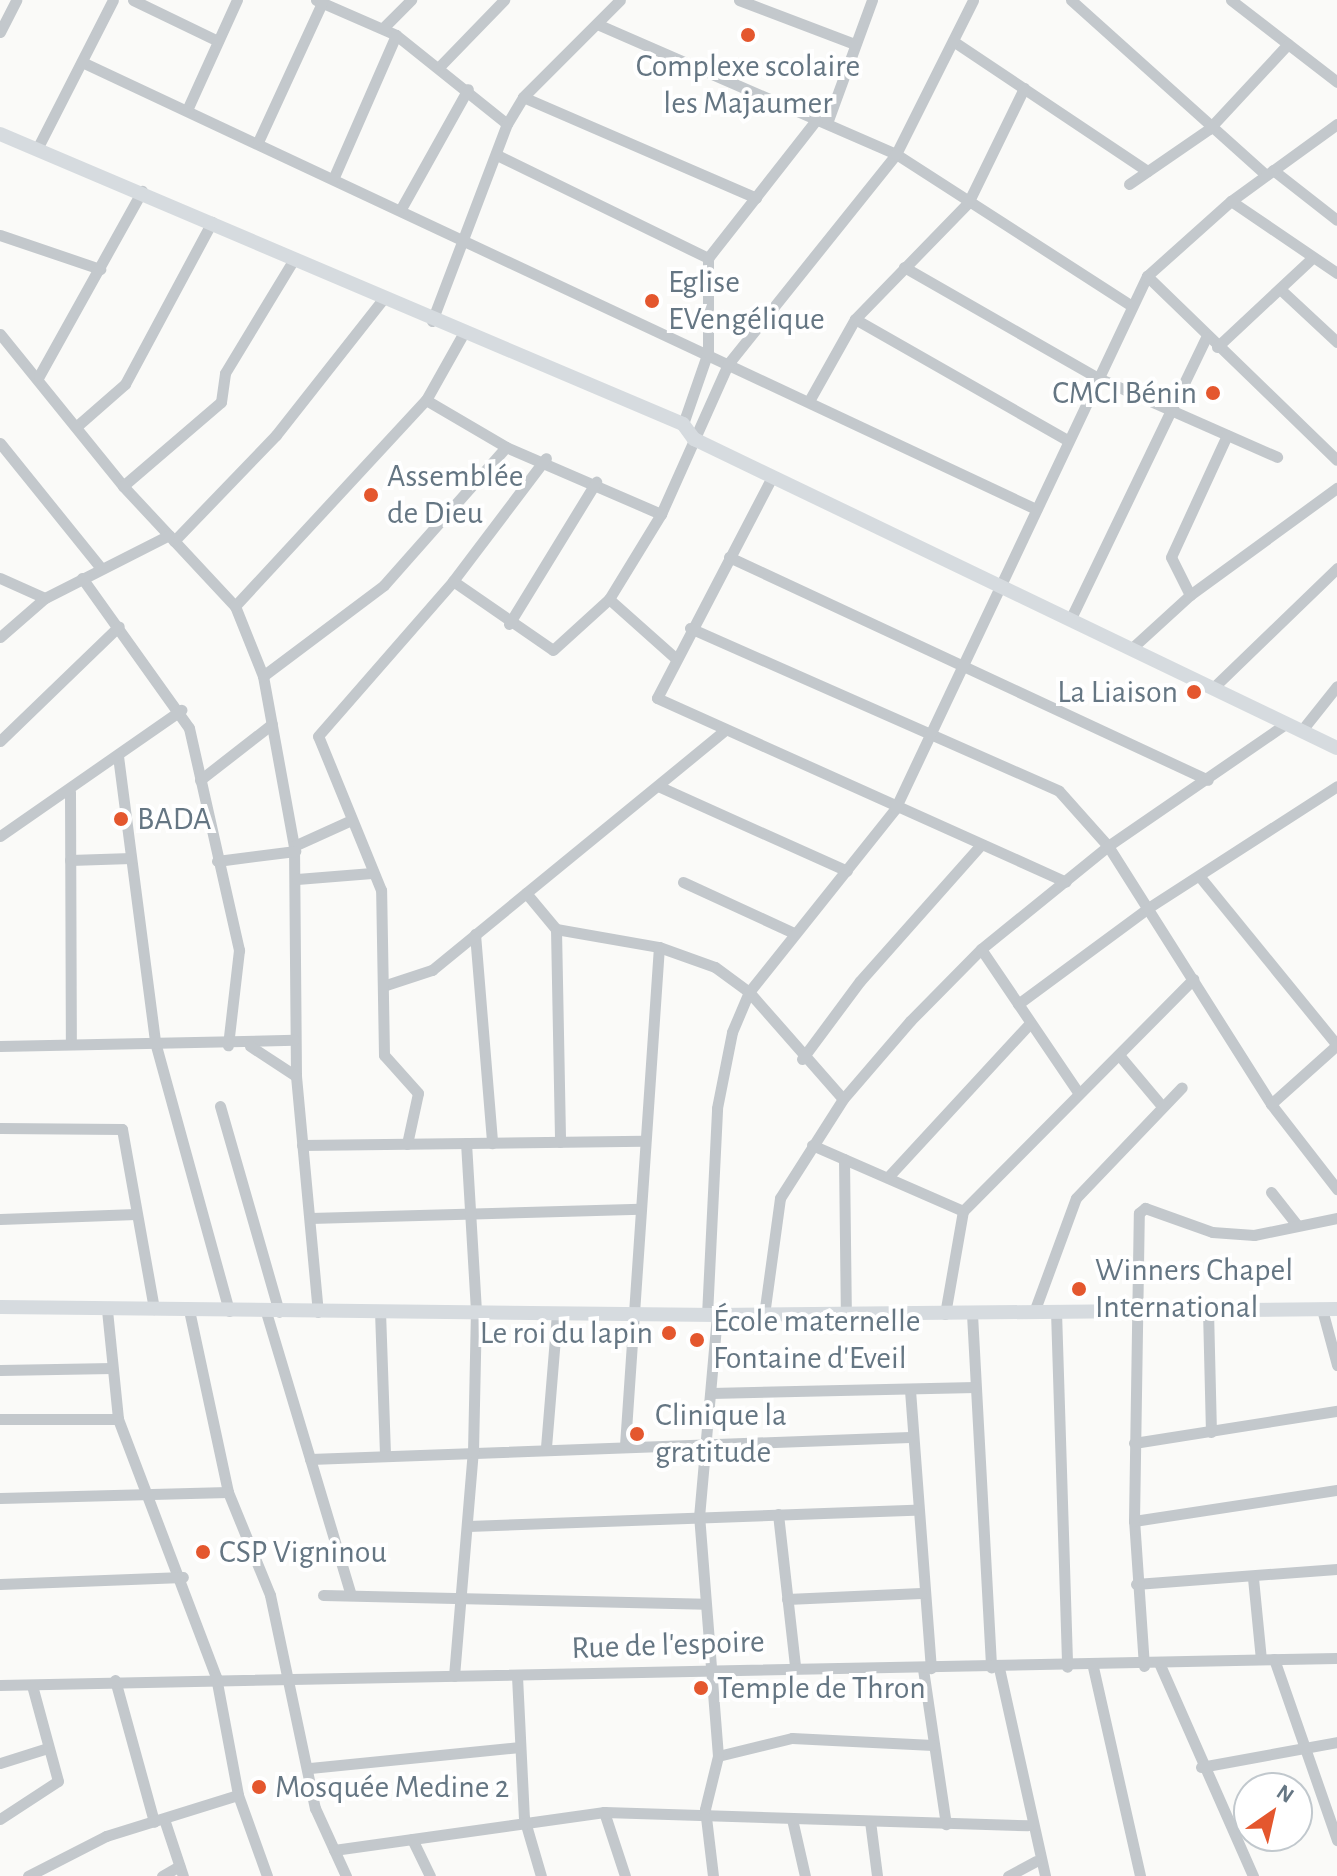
<!DOCTYPE html>
<meta charset="utf-8">
<style>
body{margin:0}
#map{position:relative;width:1337px;height:1876px;overflow:hidden;background:#fafaf8;font-family:"Alegreya Sans",sans-serif}
div>[style]{position:absolute}
[style*='--x']{left:calc(var(--x)*1px);top:calc(var(--y)*1px);width:calc(var(--w)*1px);rotate:calc(var(--a)*1deg)}
.minor>*{height:11px;margin:-5.5px;padding:0 5.5px;transform-origin:5.5px;border-radius:5.5px;background:#c3c8cc}
.major>*{height:14px;margin:-7px;padding:0 7px;transform-origin:7px;border-radius:7px;background:#d6dbdf}
.dots>*{width:22px;height:22px;translate:-50% -50%;box-sizing:border-box;border:4px solid #fff;border-radius:50%}
span{translate:-50% -50%;white-space:nowrap;text-align:center;line-height:1.15;-webkit-text-stroke:8px #fff;paint-order:stroke}
.poi-label{font-size:32px;color:#657683}
.left{translate:0 -50%;text-align:left}
.right{translate:-100% -50%;text-align:right}
.street-label{font-size:32px;color:#657683}
.north{position:absolute;left:1233px;top:1772px;width:80px;height:80px;box-sizing:border-box;background:#fff;border:2px solid #c1c8cd;border-radius:50%;rotate:34deg;font-size:22px;font-weight:700;line-height:32px;text-align:center;color:#657683}
.north::after{content:'';display:block;margin:auto;width:28px;height:36px;background:#e4572e;clip-path:polygon(50% 0,100% 100%,50% 72%,0 100%)}
</style>
<div id="map">
<div class="minor">
<div style="--x:133;--y:0;--w:94;--a:25.8"></div>
<div style="--x:316;--y:0;--w:87;--a:23.6"></div>
<div style="--x:396;--y:35;--w:142;--a:38.7"></div>
<div style="--x:739;--y:0;--w:124;--a:20.8"></div>
<div style="--x:1071;--y:0;--w:262;--a:41.9"></div>
<div style="--x:1231;--y:0;--w:134;--a:37.7"></div>
<div style="--x:597;--y:24;--w:326;--a:23.5"></div>
<div style="--x:896;--y:154;--w:278;--a:32.8"></div>
<div style="--x:383;--y:28;--w:40;--a:-45"></div>
<div style="--x:0;--y:32;--w:36;--a:-63"></div>
<div style="--x:953;--y:41;--w:234;--a:33.8"></div>
<div style="--x:82;--y:62;--w:1054;--a:25.11"></div>
<div style="--x:441;--y:65;--w:91;--a:-45.9"></div>
<div style="--x:523;--y:97;--w:254;--a:23.4"></div>
<div style="--x:187;--y:110;--w:121;--a:-65.6"></div>
<div style="--x:827;--y:123;--w:131;--a:-69.9"></div>
<div style="--x:258;--y:142;--w:153;--a:-65.3"></div>
<div style="--x:37;--y:149;--w:167;--a:-63"></div>
<div style="--x:499;--y:156;--w:233;--a:26"></div>
<div style="--x:1273;--y:170;--w:81;--a:38"></div>
<div style="--x:334;--y:177;--w:155;--a:-66.4"></div>
<div style="--x:1129;--y:184;--w:97;--a:-34.5"></div>
<div style="--x:1209;--y:129;--w:116;--a:-47.1"></div>
<div style="--x:1231;--y:201;--w:128;--a:34.2"></div>
<div style="--x:402;--y:207;--w:135;--a:-60.8"></div>
<div style="--x:0;--y:235;--w:106;--a:18.8"></div>
<div style="--x:904;--y:267;--w:221;--a:29.8"></div>
<div style="--x:1096;--y:377;--w:198;--a:23.8"></div>
<div style="--x:1147;--y:276;--w:264;--a:44.1"></div>
<div style="--x:1280;--y:289;--w:78;--a:42.9"></div>
<div style="--x:855;--y:319;--w:244;--a:29.7"></div>
<div style="--x:432;--y:321;--w:211;--a:-69.2"></div>
<div style="--x:507;--y:124;--w:31;--a:-59"></div>
<div style="--x:523;--y:97;--w:137;--a:-45"></div>
<div style="--x:0;--y:334;--w:196;--a:51"></div>
<div style="--x:123;--y:486;--w:164;--a:47"></div>
<div style="--x:235;--y:606;--w:75;--a:68.2"></div>
<div style="--x:263;--y:676;--w:173;--a:79.7"></div>
<div style="--x:294;--y:846;--w:230;--a:89.5"></div>
<div style="--x:296;--y:1076;--w:237;--a:84.7"></div>
<div style="--x:1217;--y:347;--w:130;--a:-43.1"></div>
<div style="--x:39;--y:376;--w:212;--a:-60.9"></div>
<div style="--x:426;--y:400;--w:93;--a:30.4"></div>
<div style="--x:506;--y:447;--w:169;--a:23.4"></div>
<div style="--x:809;--y:401;--w:94;--a:-60.7"></div>
<div style="--x:855;--y:319;--w:162;--a:-45.8"></div>
<div style="--x:968;--y:203;--w:128;--a:-64"></div>
<div style="--x:683;--y:424;--w:76;--a:-70.9"></div>
<div style="--x:708;--y:352;--w:94;--a:-90"></div>
<div style="--x:708;--y:258;--w:177;--a:-51.9"></div>
<div style="--x:77;--y:426;--w:64;--a:-41.2"></div>
<div style="--x:125;--y:384;--w:184;--a:-61.8"></div>
<div style="--x:0;--y:443;--w:159;--a:51.1"></div>
<div style="--x:772;--y:477;--w:249;--a:117.5"></div>
<div style="--x:657;--y:698;--w:448;--a:24.2"></div>
<div style="--x:123;--y:486;--w:129;--a:-40.6"></div>
<div style="--x:221;--y:402;--w:29;--a:-82"></div>
<div style="--x:225;--y:373;--w:133;--a:-58.8"></div>
<div style="--x:174;--y:541;--w:147;--a:-46.1"></div>
<div style="--x:276;--y:435;--w:173;--a:-51.8"></div>
<div style="--x:729;--y:557;--w:528;--a:24.96"></div>
<div style="--x:0;--y:578;--w:49;--a:24"></div>
<div style="--x:82;--y:578;--w:184;--a:54.5"></div>
<div style="--x:189;--y:728;--w:228;--a:77.3"></div>
<div style="--x:239;--y:950;--w:96;--a:96.6"></div>
<div style="--x:453;--y:581;--w:121;--a:34.6"></div>
<div style="--x:553;--y:650;--w:76;--a:-42.3"></div>
<div style="--x:609;--y:599;--w:100;--a:-58.5"></div>
<div style="--x:661;--y:514;--w:164;--a:-65.9"></div>
<div style="--x:728;--y:364;--w:269;--a:-51.3"></div>
<div style="--x:896;--y:154;--w:172;--a:-63.4"></div>
<div style="--x:1190;--y:595;--w:42;--a:-116.6"></div>
<div style="--x:1171;--y:557;--w:134;--a:-65.3"></div>
<div style="--x:609;--y:599;--w:87;--a:41.7"></div>
<div style="--x:235;--y:606;--w:281;--a:-47.2"></div>
<div style="--x:426;--y:400;--w:76;--a:-60.7"></div>
<div style="--x:1070;--y:620;--w:314;--a:-64.3"></div>
<div style="--x:509;--y:624;--w:167;--a:-58.5"></div>
<div style="--x:690;--y:628;--w:403;--a:23.8"></div>
<div style="--x:1059;--y:791;--w:74;--a:48.3"></div>
<div style="--x:1108;--y:846;--w:305;--a:57.7"></div>
<div style="--x:1271;--y:1104;--w:108;--a:52.2"></div>
<div style="--x:0;--y:637;--w:60;--a:-40.9"></div>
<div style="--x:45;--y:598;--w:139;--a:-26.9"></div>
<div style="--x:1132;--y:648;--w:79;--a:-42.4"></div>
<div style="--x:1190;--y:595;--w:182;--a:-36.1"></div>
<div style="--x:263;--y:676;--w:151;--a:-36.9"></div>
<div style="--x:384;--y:585;--w:184;--a:-48.5"></div>
<div style="--x:1215;--y:686;--w:170;--a:-44"></div>
<div style="--x:1302;--y:730;--w:56;--a:-51.5"></div>
<div style="--x:0;--y:741;--w:165;--a:-44"></div>
<div style="--x:118;--y:756;--w:288;--a:82.6"></div>
<div style="--x:155;--y:1042;--w:279;--a:74.6"></div>
<div style="--x:200;--y:780;--w:91;--a:-37.9"></div>
<div style="--x:658;--y:786;--w:207;--a:24.2"></div>
<div style="--x:70;--y:792;--w:248;--a:89.8"></div>
<div style="--x:0;--y:836;--w:221;--a:-34.8"></div>
<div style="--x:294;--y:846;--w:60;--a:-24.4"></div>
<div style="--x:70;--y:860;--w:61;--a:-1.9"></div>
<div style="--x:217;--y:861;--w:79;--a:-7.3"></div>
<div style="--x:1200;--y:877;--w:217;--a:50.8"></div>
<div style="--x:297;--y:879;--w:75;--a:-4.6"></div>
<div style="--x:683;--y:882;--w:122;--a:24.7"></div>
<div style="--x:526;--y:893;--w:47;--a:50.2"></div>
<div style="--x:556;--y:929;--w:213;--a:88.9"></div>
<div style="--x:556;--y:929;--w:105;--a:9.9"></div>
<div style="--x:659;--y:947;--w:59;--a:19.7"></div>
<div style="--x:715;--y:967;--w:42;--a:36.3"></div>
<div style="--x:749;--y:992;--w:142;--a:48.7"></div>
<div style="--x:475;--y:934;--w:210;--a:85.3"></div>
<div style="--x:981;--y:949;--w:173;--a:55.9"></div>
<div style="--x:383;--y:986;--w:52;--a:-18.1"></div>
<div style="--x:432;--y:970;--w:376;--a:-39.3"></div>
<div style="--x:1018;--y:1004;--w:162;--a:-36.4"></div>
<div style="--x:1148;--y:908;--w:225;--a:-32.8"></div>
<div style="--x:0;--y:1046;--w:294;--a:-1.2"></div>
<div style="--x:250;--y:1046;--w:55;--a:33.1"></div>
<div style="--x:1119;--y:1055;--w:65;--a:50"></div>
<div style="--x:802;--y:1059;--w:97;--a:-53.4"></div>
<div style="--x:860;--y:981;--w:181;--a:-48.4"></div>
<div style="--x:1271;--y:1104;--w:89;--a:-41.8"></div>
<div style="--x:220;--y:1106;--w:214;--a:74"></div>
<div style="--x:0;--y:1128;--w:122;--a:0.5"></div>
<div style="--x:122;--y:1129;--w:183;--a:79.9"></div>
<div style="--x:407;--y:1144;--w:52;--a:-77.8"></div>
<div style="--x:418;--y:1093;--w:51;--a:-131.8"></div>
<div style="--x:384;--y:1055;--w:165;--a:-91"></div>
<div style="--x:381;--y:890;--w:166;--a:-112.2"></div>
<div style="--x:318;--y:736;--w:206;--a:-48.9"></div>
<div style="--x:453;--y:581;--w:154;--a:-52.9"></div>
<div style="--x:302;--y:1145;--w:341;--a:-0.7"></div>
<div style="--x:812;--y:1145;--w:165;--a:23.6"></div>
<div style="--x:844;--y:1159;--w:155;--a:89.3"></div>
<div style="--x:888;--y:1177;--w:209;--a:-47.3"></div>
<div style="--x:1271;--y:1192;--w:42;--a:51.8"></div>
<div style="--x:310;--y:1218;--w:330;--a:-1.6"></div>
<div style="--x:0;--y:1219;--w:136;--a:-2.1"></div>
<div style="--x:107;--y:1310;--w:110;--a:84.2"></div>
<div style="--x:118;--y:1419;--w:276;--a:69.2"></div>
<div style="--x:216;--y:1677;--w:120;--a:79.4"></div>
<div style="--x:238;--y:1795;--w:86;--a:70.3"></div>
<div style="--x:189;--y:1310;--w:186;--a:77.9"></div>
<div style="--x:228;--y:1492;--w:111;--a:67.8"></div>
<div style="--x:270;--y:1595;--w:218;--a:78.1"></div>
<div style="--x:315;--y:1808;--w:75;--a:65.5"></div>
<div style="--x:1208;--y:1310;--w:122;--a:88.6"></div>
<div style="--x:380;--y:1311;--w:143;--a:88"></div>
<div style="--x:1056;--y:1311;--w:356;--a:88.2"></div>
<div style="--x:266;--y:1312;--w:295;--a:73.3"></div>
<div style="--x:1034;--y:1312;--w:121;--a:-69.8"></div>
<div style="--x:1076;--y:1198;--w:153;--a:-46.3"></div>
<div style="--x:1323;--y:1313;--w:54;--a:74.9"></div>
<div style="--x:945;--y:1314;--w:105;--a:-80.1"></div>
<div style="--x:963;--y:1211;--w:327;--a:-45.2"></div>
<div style="--x:972;--y:1314;--w:354;--a:86.9"></div>
<div style="--x:707;--y:1315;--w:207;--a:-87.2"></div>
<div style="--x:717;--y:1108;--w:77;--a:-78.8"></div>
<div style="--x:732;--y:1032;--w:43;--a:-67"></div>
<div style="--x:749;--y:992;--w:234;--a:-51.4"></div>
<div style="--x:895;--y:809;--w:590;--a:-64.7"></div>
<div style="--x:1147;--y:276;--w:113;--a:-41.8"></div>
<div style="--x:1231;--y:201;--w:131;--a:-36"></div>
<div style="--x:764;--y:1315;--w:118;--a:-82.2"></div>
<div style="--x:780;--y:1198;--w:117;--a:-57.5"></div>
<div style="--x:843;--y:1099;--w:103;--a:-49.3"></div>
<div style="--x:910;--y:1021;--w:101;--a:-45.4"></div>
<div style="--x:981;--y:949;--w:164;--a:-39"></div>
<div style="--x:1108;--y:846;--w:217;--a:-34.5"></div>
<div style="--x:0;--y:1370;--w:112;--a:-1"></div>
<div style="--x:910;--y:1390;--w:279;--a:85.7"></div>
<div style="--x:711;--y:1393;--w:264;--a:-1.3"></div>
<div style="--x:0;--y:1419;--w:118;--a:0"></div>
<div style="--x:1134;--y:1443;--w:206;--a:-9"></div>
<div style="--x:625;--y:1445;--w:499;--a:-86.1"></div>
<div style="--x:546;--y:1447;--w:135;--a:-85.3"></div>
<div style="--x:310;--y:1459;--w:600;--a:-2.1"></div>
<div style="--x:0;--y:1498;--w:228;--a:-1.5"></div>
<div style="--x:778;--y:1514;--w:153;--a:83.6"></div>
<div style="--x:1134;--y:1521;--w:205;--a:-8.7"></div>
<div style="--x:468;--y:1526;--w:446;--a:-2.1"></div>
<div style="--x:1253;--y:1578;--w:81;--a:84.4"></div>
<div style="--x:0;--y:1584;--w:183;--a:-2.2"></div>
<div style="--x:1136;--y:1584;--w:202;--a:-4.3"></div>
<div style="--x:323;--y:1595;--w:382;--a:1.3"></div>
<div style="--x:787;--y:1599;--w:134;--a:-2.6"></div>
<div style="--x:1274;--y:1659;--w:192;--a:70.8"></div>
<div style="--x:1160;--y:1665;--w:231;--a:66.2"></div>
<div style="--x:1144;--y:1666;--w:145;--a:-93.9"></div>
<div style="--x:1134;--y:1521;--w:308;--a:-89.1"></div>
<div style="--x:1139;--y:1213;--w:8;--a:-40"></div>
<div style="--x:1145;--y:1208;--w:71;--a:19.7"></div>
<div style="--x:1212;--y:1232;--w:42;--a:4.1"></div>
<div style="--x:1254;--y:1235;--w:85;--a:-11.6"></div>
<div style="--x:1093;--y:1667;--w:214;--a:77.3"></div>
<div style="--x:999;--y:1668;--w:213;--a:77.5"></div>
<div style="--x:923;--y:1669;--w:157;--a:81.6"></div>
<div style="--x:454;--y:1676;--w:225;--a:-85.2"></div>
<div style="--x:473;--y:1452;--w:141;--a:-88.8"></div>
<div style="--x:476;--y:1311;--w:168;--a:-93.4"></div>
<div style="--x:517;--y:1676;--w:142;--a:87.2"></div>
<div style="--x:524;--y:1818;--w:60;--a:73.7"></div>
<div style="--x:115;--y:1680;--w:147;--a:74.6"></div>
<div style="--x:0;--y:1685;--w:1337;--a:-1.16"></div>
<div style="--x:718;--y:1756;--w:76;--a:-13.7"></div>
<div style="--x:792;--y:1738;--w:141;--a:2.8"></div>
<div style="--x:0;--y:1763;--w:50;--a:-17.4"></div>
<div style="--x:1201;--y:1767;--w:138;--a:-10.4"></div>
<div style="--x:310;--y:1768;--w:211;--a:-5.7"></div>
<div style="--x:604;--y:1812;--w:67;--a:71.8"></div>
<div style="--x:0;--y:1819;--w:69;--a:-33.2"></div>
<div style="--x:58;--y:1781;--w:99;--a:-105.2"></div>
<div style="--x:164;--y:1819;--w:60;--a:71.6"></div>
<div style="--x:792;--y:1819;--w:58;--a:77.2"></div>
<div style="--x:870;--y:1821;--w:55;--a:82.7"></div>
<div style="--x:412;--y:1839;--w:41;--a:64.1"></div>
<div style="--x:334;--y:1850;--w:273;--a:-8"></div>
<div style="--x:604;--y:1812;--w:424;--a:1.8"></div>
<div style="--x:28;--y:1876;--w:88;--a:-27.1"></div>
<div style="--x:106;--y:1836;--w:138;--a:-17.3"></div>
<div style="--x:162;--y:1876;--w:20;--a:-30"></div>
<div style="--x:713;--y:1876;--w:67;--a:-96.8"></div>
<div style="--x:705;--y:1809;--w:55;--a:-76.2"></div>
<div style="--x:718;--y:1756;--w:240;--a:-94.5"></div>
<div style="--x:699;--y:1517;--w:203;--a:-84.9"></div>
<div style="--x:1008;--y:1876;--w:32;--a:-28"></div>
</div>
<div class="major">
<div style="--x:0;--y:134;--w:742;--a:23.01"></div>
<div style="--x:683;--y:424;--w:19;--a:54"></div>
<div style="--x:694;--y:439;--w:713;--a:25.67"></div>
<div style="--x:0;--y:1307;--w:717;--a:0.64"></div>
<div style="--x:717;--y:1315;--w:620;--a:-0.55"></div>
</div>
<div class="dots">
<div style="left:748px;top:35px;background:#e4572e"></div>
<div style="left:652px;top:301px;background:#e4572e"></div>
<div style="left:1213px;top:393px;background:#e4572e"></div>
<div style="left:371px;top:495px;background:#e4572e"></div>
<div style="left:1194px;top:692px;background:#e4572e"></div>
<div style="left:121px;top:819px;background:#e4572e"></div>
<div style="left:1079px;top:1289px;background:#e4572e"></div>
<div style="left:669px;top:1333px;background:#e4572e"></div>
<div style="left:697px;top:1340px;background:#e4572e"></div>
<div style="left:637px;top:1434px;background:#e4572e"></div>
<div style="left:203px;top:1552px;background:#e4572e"></div>
<div style="left:701px;top:1688px;background:#e4572e"></div>
<div style="left:259px;top:1787px;background:#e4572e"></div>
</div>
<div class="poi-label">
<span style="left:748px;top:85px">Complexe scolaire<br>les Majaumer</span>
<span class="left" style="left:668px;top:301px">Eglise<br>EVengélique</span>
<span class="right" style="left:1197px;top:393px">CMCI Bénin</span>
<span class="left" style="left:387px;top:495px">Assemblée<br>de Dieu</span>
<span class="right" style="left:1178px;top:692px">La Liaison</span>
<span class="left" style="left:137px;top:819px">BADA</span>
<span class="left" style="left:1095px;top:1289px">Winners Chapel<br>International</span>
<span class="left" style="left:713px;top:1340px">École maternelle<br>Fontaine d'Eveil</span>
<span class="right" style="left:653px;top:1333px">Le roi du lapin</span>
<span class="left" style="left:655px;top:1434px">Clinique la<br>gratitude</span>
<span class="left" style="left:219px;top:1552px">CSP Vigninou</span>
<span class="left" style="left:717px;top:1688px">Temple de Thron</span>
<span class="left" style="left:275px;top:1787px">Mosquée Medine 2</span>
</div>
<div class="street-label">
<span style="left:668px;top:1645px;rotate:-2deg">Rue de l'espoire</span>
</div>
<div class="north">N</div>
</div>
